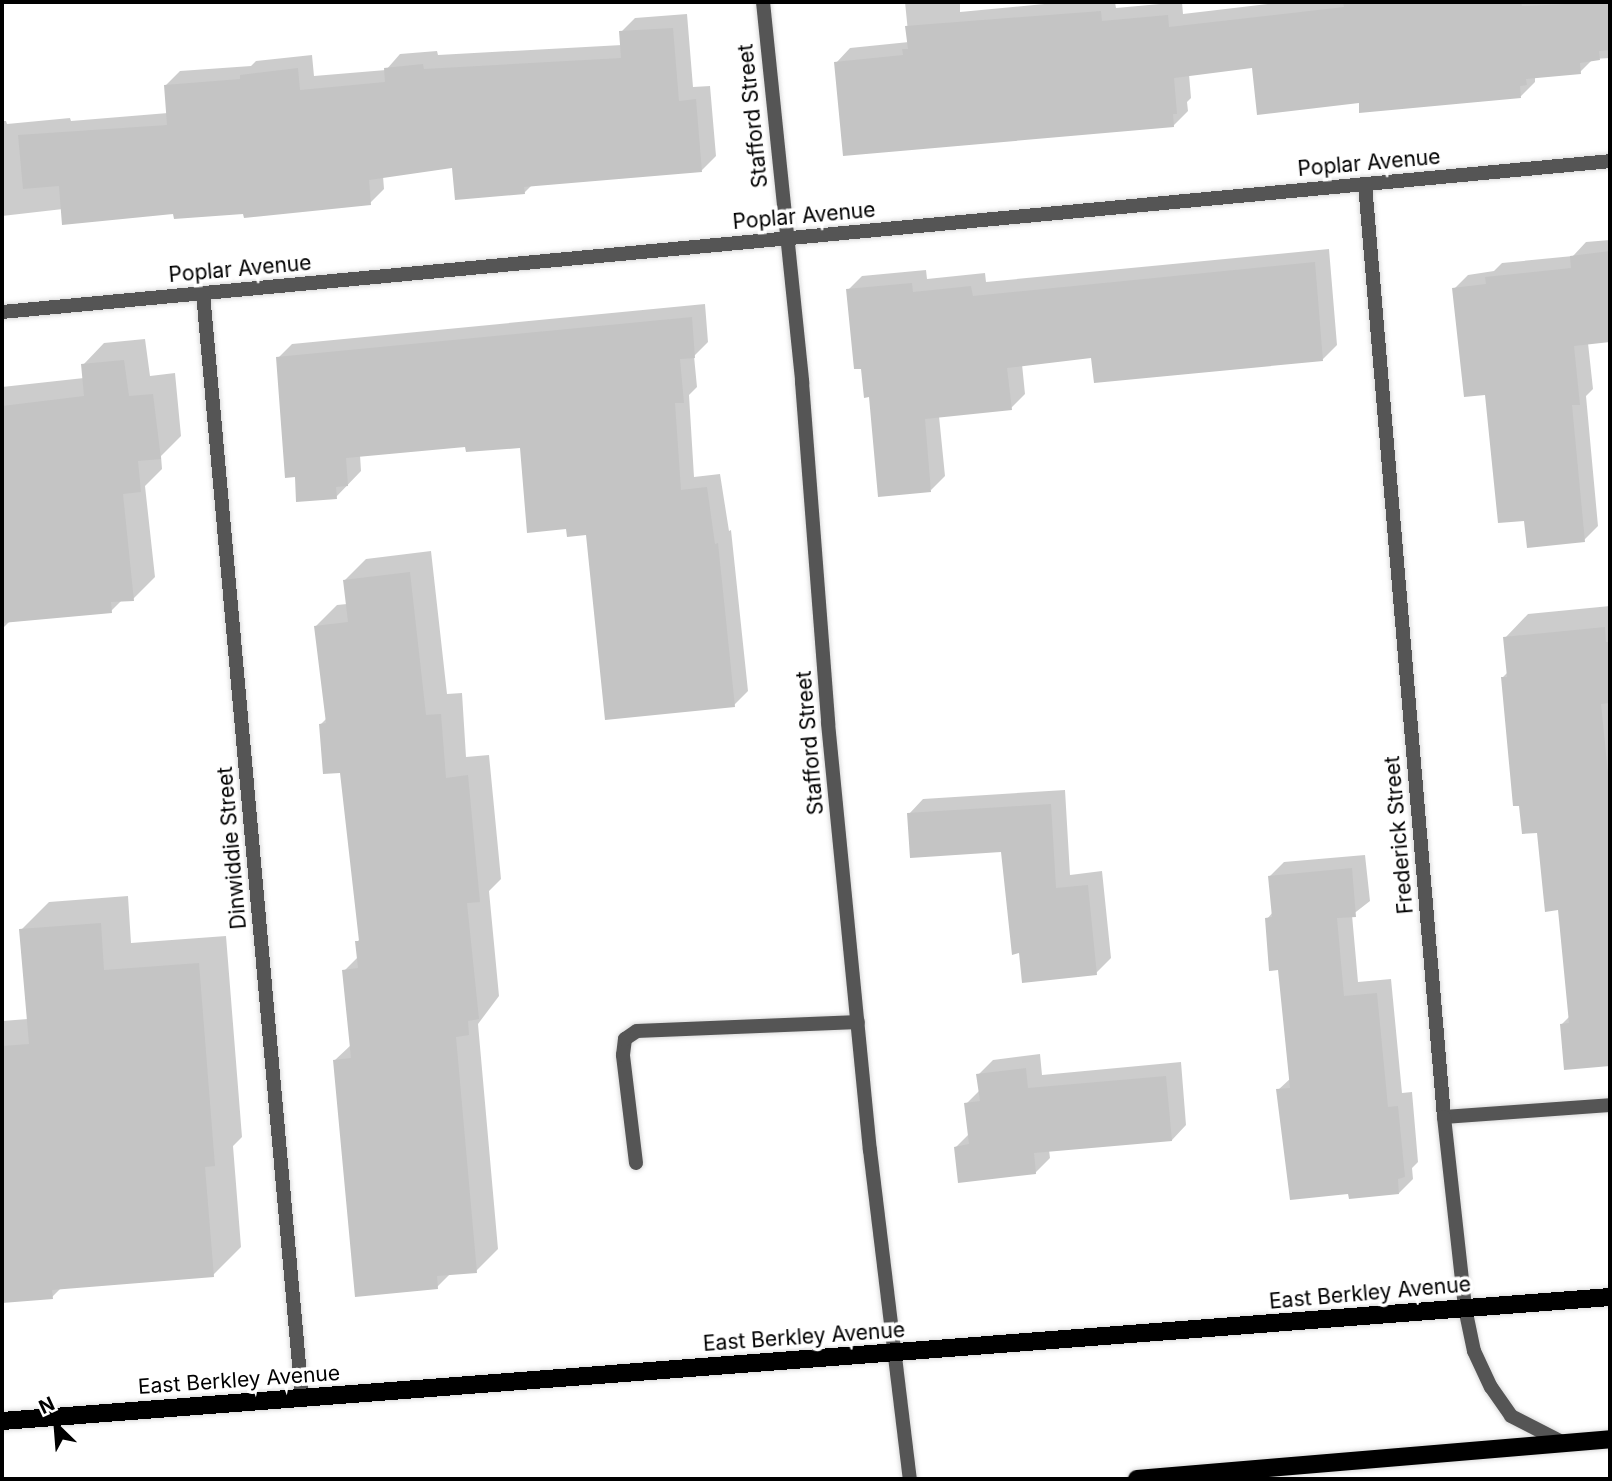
<!DOCTYPE html>
<style>
body{margin:0}
#map{position:relative;width:1612px;height:1481px;overflow:hidden;background:#fff;font-family:Inter,sans-serif}
div>[style]{position:absolute}
[style*='--x']{left:calc(var(--x)*1px);top:calc(var(--y)*1px);width:calc(var(--w)*1px);rotate:calc(var(--a)*1deg)}
.shadow>*{inset:0;background:#0003}
.building>*{inset:0;background:#c4c4c4}
.roads{filter:drop-shadow(0 0 2px #dbdbdb) drop-shadow(0 0 2px #dbdbdb)}
.service>*{height:14px;margin:-7px;padding:0 7px;transform-origin:7px;border-radius:7px;background:#555}
.minor>*{height:14px;margin:-7px;padding:0 7px;transform-origin:7px;border-radius:7px;background:#555}
.primary>*{height:18px;margin:-9px;padding:0 9px;transform-origin:9px;border-radius:9px;background:#000}
span{translate:-50% -50%;white-space:nowrap;text-align:center;line-height:1.15;-webkit-text-stroke:7px #fff;paint-order:stroke}
.street-label{font-size:21px;color:#000}
.frame{position:absolute;inset:0;border:4px solid #000;pointer-events:none}
.north{position:absolute;left:21px;top:1390px;width:70px;height:70px;-webkit-text-stroke:5px #fff;paint-order:stroke;rotate:335deg;font-size:19px;font-weight:700;line-height:28px;text-align:center;color:#000}
.north::after{content:'';display:block;margin:auto;width:24px;height:32px;background:#000;clip-path:polygon(50% 0,100% 100%,50% 72%,0 100%)}
</style>
<div id="map">
<div class="shadow">
<div style="clip-path:polygon(905px 2px,960px 2px,960px 12px,1065px 2px,1115px 2px,1116px 8px,1182px 2px,1183px 14px,1285px 2px,1610px 2px,1610px 58px,1593px 59px,1580px 72px,1535px 77px,1535px 82px,1521px 96px,1360px 101px,1253px 66px,1189px 74px,1191px 98px,1187px 102px,1188px 111px,1173px 126px,836px 63px,850px 48px,909px 42px)"></div>
<div style="clip-path:polygon(687px 14px,693px 87px,710px 86px,716px 156px,702px 170px,532px 185px,524px 193px,454px 166px,383px 176px,384px 189px,370px 203px,245px 212px,63px 209px,2px 216px,2px 121px,6px 121px,7px 124px,70px 118px,71px 121px,168px 113px,166px 85px,180px 71px,251px 66px,256px 61px,312px 55px,314px 76px,386px 70px,400px 54px,437px 51px,438px 55px,622px 45px,621px 32px,635px 18px)"></div>
<div style="clip-path:polygon(1610px 240px,1610px 341px,1588px 343px,1593px 389px,1586px 396px,1598px 526px,1584px 540px,1526px 519px,1454px 289px,1468px 275px,1494px 271px,1502px 263px,1573px 256px,1586px 242px)"></div>
<div style="clip-path:polygon(1329px 249px,1337px 345px,1323px 359px,1093px 356px,1022px 364px,1025px 394px,1011px 408px,939px 416px,945px 476px,931px 490px,871px 395px,848px 290px,862px 276px,926px 270px,927px 279px,985px 273px,986px 282px)"></div>
<div style="clip-path:polygon(705px 304px,708px 342px,694px 356px,697px 387px,689px 395px,694px 477px,720px 474px,729px 531px,731px 530px,748px 691px,734px 705px,588px 533px,568px 527px,521px 446px,467px 445px,360px 455px,361px 471px,336px 497px,296px 475px,278px 358px,292px 344px)"></div>
<div style="clip-path:polygon(145px 339px,150px 376px,175px 373px,181px 436px,161px 456px,162px 469px,145px 486px,155px 577px,133px 599px,122px 600px,111px 611px,10px 621px,2px 629px,2px 387px,84px 378px,83px 365px,104px 343px)"></div>
<div style="clip-path:polygon(431px 551px,447px 694px,462px 693px,466px 757px,489px 755px,501px 879px,489px 891px,499px 996px,478px 1024px,498px 1249px,476px 1271px,451px 1273px,437px 1287px,335px 1060px,351px 1045px,344px 971px,359px 956px,357px 942px,361px 938px,342px 771px,321px 724px,327px 718px,316px 626px,337px 605px,347px 604px,344px 581px,366px 559px)"></div>
<div style="clip-path:polygon(1610px 606px,1610px 1064px,1566px 1069px,1562px 1024px,1570px 1016px,1559px 908px,1503px 677px,1508px 672px,1505px 638px,1528px 614px)"></div>
<div style="clip-path:polygon(1065px 790px,1070px 875px,1102px 871px,1111px 958px,1096px 973px,1020px 951px,1003px 850px,909px 814px,923px 799px)"></div>
<div style="clip-path:polygon(1365px 855px,1370px 901px,1352px 915px,1358px 982px,1391px 979px,1402px 1093px,1412px 1092px,1418px 1162px,1412px 1168px,1413px 1179px,1399px 1193px,1278px 1090px,1291px 1078px,1280px 968px,1267px 919px,1273px 912px,1270px 876px,1284px 862px)"></div>
<div style="clip-path:polygon(128px 896px,131px 943px,226px 936px,242px 1137px,233px 1146px,241px 1247px,213px 1275px,61px 1288px,52px 1297px,2px 1301px,2px 1021px,28px 1019px,21px 930px,49px 902px)"></div>
<div style="clip-path:polygon(1040px 1054px,1042px 1075px,1181px 1062px,1186px 1125px,1172px 1140px,1049px 1150px,1050px 1158px,1035px 1173px,956px 1147px,969px 1134px,966px 1104px,980px 1090px,978px 1075px,993px 1060px)"></div>
</div>
<div class="building">
<div style="clip-path:polygon(1343px 2px,1521px 2px,1522px 6px,1610px 2px,1610px 50px,1599px 51px,1600px 60px,1580px 63px,1581px 74px,1526px 79px,1527px 85px,1520px 86px,1521px 98px,1359px 113px,1359px 103px,1257px 115px,1252px 68px,1174px 78px,1177px 114px,1173px 114px,1174px 127px,843px 156px,834px 62px,903px 55px,902px 49px,908px 49px,905px 26px,1101px 11px,1102px 21px,1168px 15px,1169px 27px,1344px 7px)"></div>
<div style="clip-path:polygon(673px 28px,679px 101px,696px 99px,702px 172px,524px 187px,525px 194px,455px 200px,452px 168px,369px 180px,371px 205px,244px 218px,243px 214px,174px 219px,173px 214px,62px 225px,59px 186px,23px 189px,18px 135px,167px 125px,164px 85px,240px 79px,240px 75px,298px 68px,300px 90px,385px 82px,384px 68px,423px 64px,424px 69px,621px 58px,619px 31px)"></div>
<div style="clip-path:polygon(1610px 251px,1610px 342px,1574px 346px,1580px 405px,1572px 405px,1585px 542px,1527px 548px,1524px 521px,1498px 523px,1485px 395px,1464px 397px,1452px 288px,1486px 284px,1485px 277px,1571px 268px,1570px 256px)"></div>
<div style="clip-path:polygon(1315px 262px,1323px 361px,1094px 383px,1091px 358px,1007px 368px,1012px 410px,925px 419px,931px 492px,878px 497px,869px 397px,864px 398px,861px 369px,854px 369px,846px 289px,912px 283px,913px 292px,971px 286px,973px 296px)"></div>
<div style="clip-path:polygon(692px 317px,695px 358px,680px 359px,684px 403px,675px 403px,681px 490px,707px 487px,715px 544px,718px 543px,735px 707px,605px 720px,586px 535px,567px 537px,566px 529px,527px 533px,520px 448px,466px 452px,465px 447px,346px 458px,348px 486px,336px 487px,337px 499px,296px 502px,295px 477px,285px 478px,276px 357px)"></div>
<div style="clip-path:polygon(124px 360px,129px 396px,153px 394px,161px 459px,138px 461px,141px 492px,123px 494px,134px 601px,111px 602px,112px 613px,2px 623px,2px 406px,84px 396px,81px 364px)"></div>
<div style="clip-path:polygon(410px 572px,426px 715px,441px 714px,446px 778px,468px 775px,473px 828px,480px 902px,467px 903px,479px 1019px,468px 1021px,469px 1035px,456px 1037px,477px 1273px,437px 1276px,438px 1289px,355px 1297px,333px 1060px,351px 1058px,342px 970px,358px 968px,355px 941px,359px 941px,340px 773px,323px 774px,319px 724px,326px 723px,314px 626px,348px 622px,343px 580px)"></div>
<div style="clip-path:polygon(1605px 627px,1606px 642px,1610px 642px,1610px 703px,1601px 704px,1610px 793px,1610px 1066px,1564px 1070px,1560px 1024px,1569px 1023px,1558px 910px,1545px 912px,1537px 833px,1522px 834px,1519px 806px,1513px 806px,1501px 677px,1507px 677px,1503px 637px)"></div>
<div style="clip-path:polygon(1051px 804px,1056px 888px,1088px 885px,1097px 975px,1022px 983px,1019px 953px,1012px 955px,1001px 852px,910px 858px,907px 813px)"></div>
<div style="clip-path:polygon(1352px 868px,1356px 917px,1337px 918px,1344px 996px,1377px 993px,1388px 1107px,1398px 1106px,1405px 1177px,1398px 1179px,1399px 1194px,1349px 1199px,1348px 1194px,1290px 1200px,1276px 1089px,1290px 1088px,1278px 970px,1269px 971px,1265px 918px,1272px 917px,1268px 876px)"></div>
<div style="clip-path:polygon(101px 923px,104px 970px,199px 963px,215px 1166px,205px 1167px,214px 1277px,52px 1290px,53px 1299px,2px 1303px,2px 1046px,29px 1044px,19px 929px)"></div>
<div style="clip-path:polygon(1026px 1068px,1028px 1088px,1166px 1076px,1172px 1141px,1034px 1153px,1036px 1174px,958px 1183px,954px 1147px,969px 1144px,964px 1103px,980px 1101px,976px 1074px)"></div>
</div>
<div class="roads">
<div class="service">
<div style="--x:1444;--y:1117;--w:166;--a:-4.1"></div>
<div style="--x:636;--y:1163;--w:109;--a:-96.9"></div>
<div style="--x:623;--y:1055;--w:16;--a:-83"></div>
<div style="--x:625;--y:1039;--w:14;--a:-34"></div>
<div style="--x:637;--y:1031;--w:221;--a:-2.3"></div>
</div>
<div class="minor">
<div style="--x:763;--y:2;--w:382;--a:84.1"></div>
<div style="--x:802;--y:382;--w:342;--a:85.6"></div>
<div style="--x:828;--y:723;--w:429;--a:84.4"></div>
<div style="--x:870;--y:1150;--w:331;--a:83.1"></div>
<div style="--x:1365;--y:184;--w:936;--a:85.16"></div>
<div style="--x:1444;--y:1117;--w:192;--a:83.7"></div>
<div style="--x:1465;--y:1308;--w:44;--a:78.2"></div>
<div style="--x:1474;--y:1351;--w:40;--a:65"></div>
<div style="--x:1491;--y:1387;--w:35;--a:55"></div>
<div style="--x:1511;--y:1416;--w:55;--a:27"></div>
<div style="--x:203;--y:293;--w:1109;--a:84.88"></div>
<div style="--x:2;--y:312;--w:1615;--a:-5.36"></div>
</div>
<div class="primary">
<div style="--x:2;--y:1421;--w:1613;--a:-4.41"></div>
<div style="--x:1137;--y:1479;--w:475;--a:-4.8"></div>
</div>
</div>
<div class="street-label">
<span style="left:753px;top:116px;rotate:-96deg">Stafford Street</span>
<span style="left:1369px;top:163px;rotate:-5deg">Poplar Avenue</span>
<span style="left:804px;top:216px;rotate:-5deg">Poplar Avenue</span>
<span style="left:240px;top:269px;rotate:-5deg">Poplar Avenue</span>
<span style="left:810px;top:743px;rotate:-95deg">Stafford Street</span>
<span style="left:1399px;top:835px;rotate:-95deg">Frederick Street</span>
<span style="left:232px;top:848px;rotate:-95deg">Dinwiddie Street</span>
<span style="left:1370px;top:1293px;rotate:-5deg">East Berkley Avenue</span>
<span style="left:804px;top:1337px;rotate:-4deg">East Berkley Avenue</span>
<span style="left:239px;top:1380px;rotate:-4deg">East Berkley Avenue</span>
</div>
<div class="frame"></div>
<div class="north">N</div>
</div>
